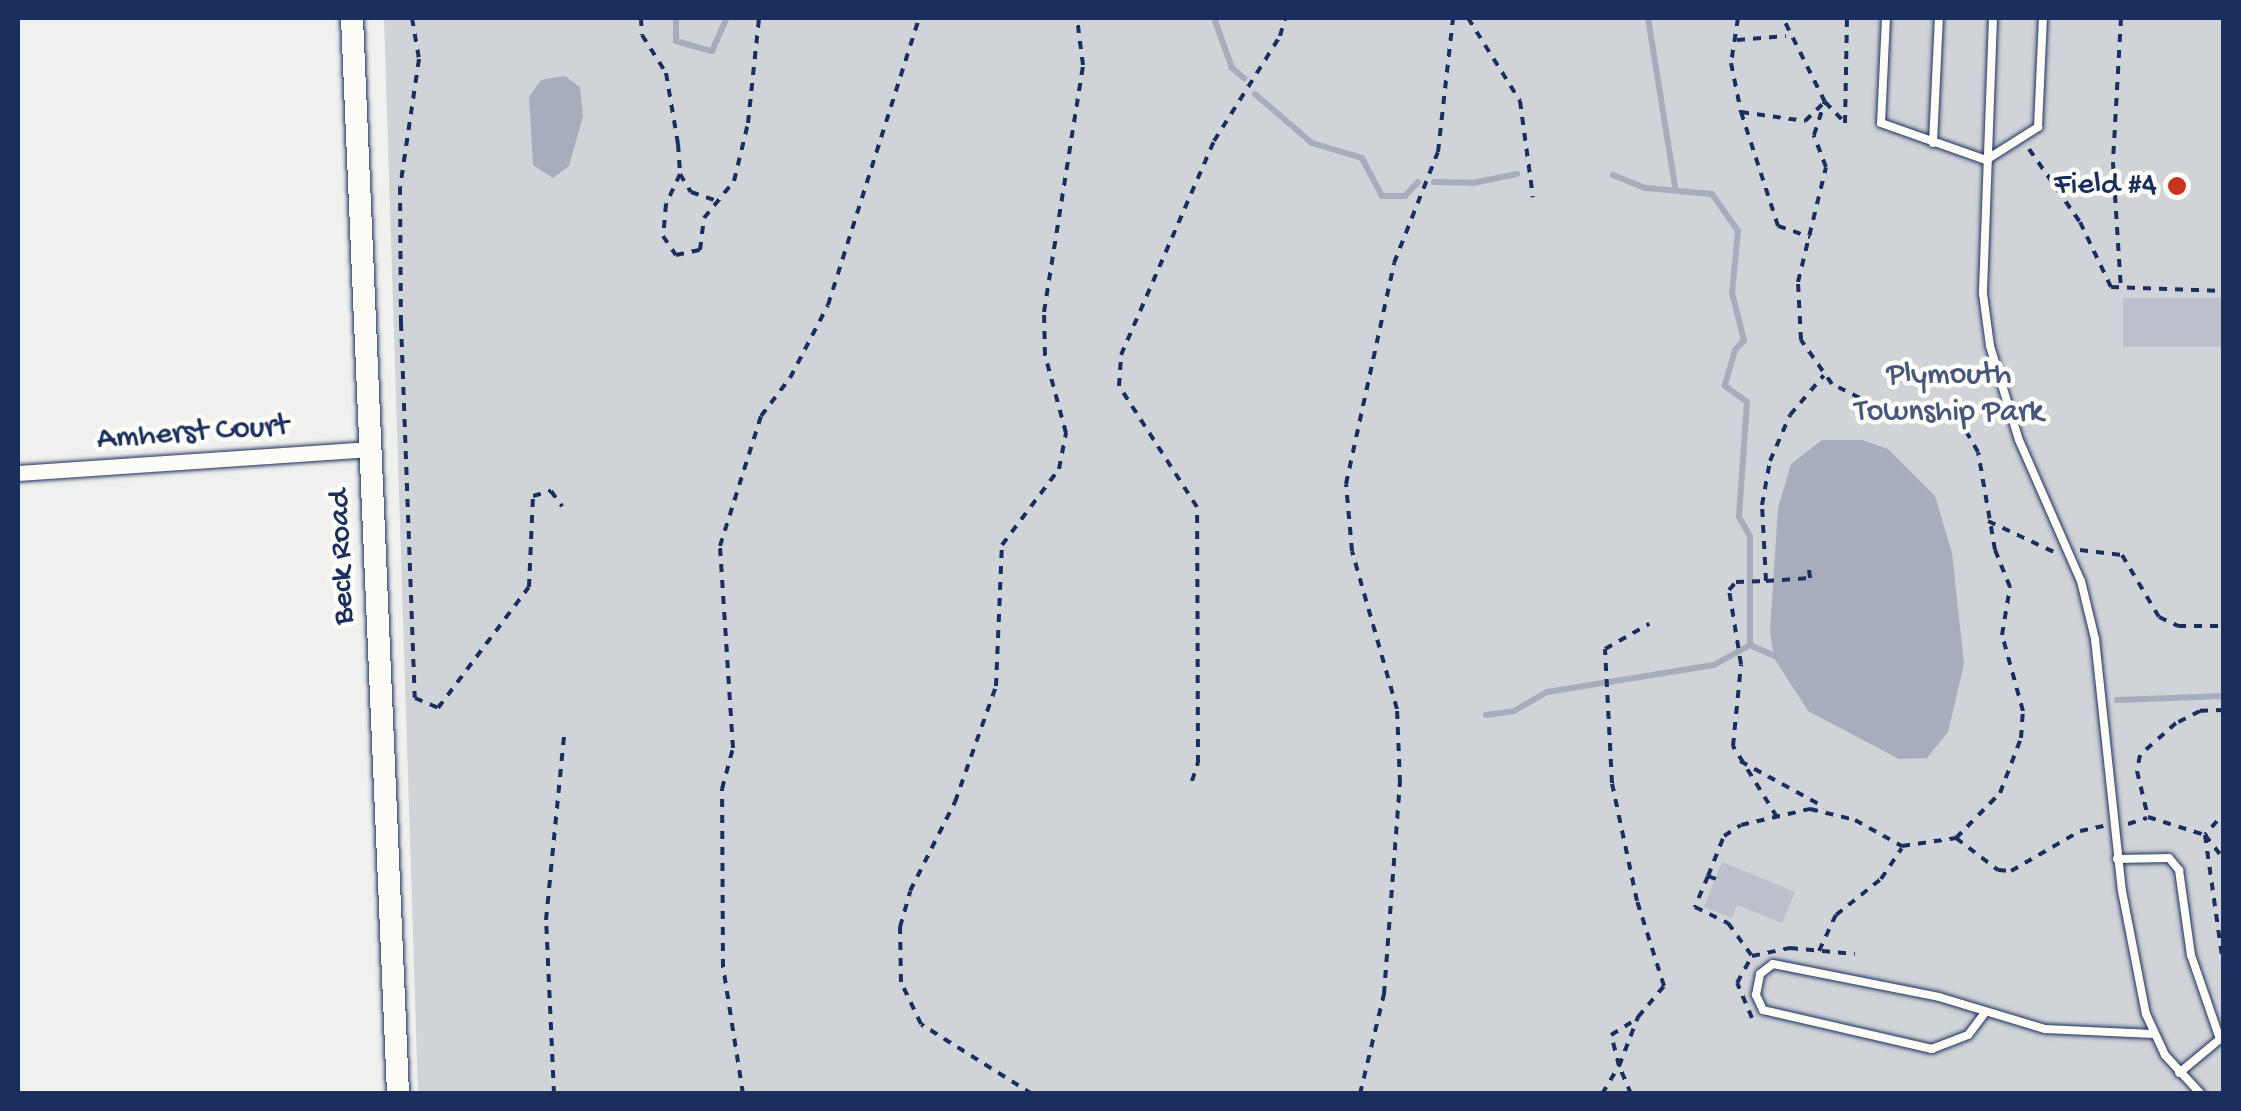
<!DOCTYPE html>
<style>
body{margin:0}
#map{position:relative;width:2241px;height:1111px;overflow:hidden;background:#f0f0ee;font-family:"Gochi Hand",sans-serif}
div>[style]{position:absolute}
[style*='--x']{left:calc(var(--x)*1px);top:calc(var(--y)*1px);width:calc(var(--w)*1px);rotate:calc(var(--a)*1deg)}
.green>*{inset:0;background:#d0d3d8}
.water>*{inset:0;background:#a7adbd}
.stream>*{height:6px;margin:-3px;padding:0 3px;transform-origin:3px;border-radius:3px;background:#a7adbd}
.building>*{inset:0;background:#bbc0ca}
.path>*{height:4px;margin-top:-2px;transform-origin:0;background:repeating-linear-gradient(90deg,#1b2f5e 0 8px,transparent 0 16px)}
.roads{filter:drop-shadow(0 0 2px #1b2f5e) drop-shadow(0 0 2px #1b2f5e)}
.lane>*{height:8px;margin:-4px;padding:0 4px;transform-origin:4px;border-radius:4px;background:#fdfcf7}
.street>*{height:15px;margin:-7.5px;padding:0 7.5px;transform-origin:7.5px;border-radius:7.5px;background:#fdfcf7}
.secondary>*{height:22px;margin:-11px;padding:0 11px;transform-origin:11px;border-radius:11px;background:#fdfcf7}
.dots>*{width:28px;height:28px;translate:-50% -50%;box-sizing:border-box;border:5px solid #fdfcf7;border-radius:50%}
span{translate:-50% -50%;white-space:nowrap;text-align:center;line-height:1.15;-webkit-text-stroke:9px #fdfcf7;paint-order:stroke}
.poi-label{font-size:32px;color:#1b2f5e}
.right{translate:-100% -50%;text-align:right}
.park-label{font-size:32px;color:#48587c}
.street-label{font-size:32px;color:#1b2f5e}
.frame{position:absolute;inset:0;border:20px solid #1b2f5e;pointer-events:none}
</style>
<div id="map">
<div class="green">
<div style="clip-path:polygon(384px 18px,2223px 18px,2223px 1093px,418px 1093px)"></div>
</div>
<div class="water">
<div style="clip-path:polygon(565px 76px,580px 87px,583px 116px,569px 166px,553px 178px,533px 165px,529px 97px,541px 80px)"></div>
<div style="clip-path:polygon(1822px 440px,1862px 440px,1888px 449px,1935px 496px,1952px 553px,1964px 664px,1948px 732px,1927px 758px,1899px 759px,1808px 711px,1774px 658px,1770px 631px,1778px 508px,1791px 464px)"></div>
</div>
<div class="stream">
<div style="--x:676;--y:18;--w:23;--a:90"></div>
<div style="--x:676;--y:41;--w:37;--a:16"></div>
<div style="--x:712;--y:51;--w:36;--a:-66"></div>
<div style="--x:1214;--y:18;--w:53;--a:70.2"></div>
<div style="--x:1232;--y:68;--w:16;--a:40"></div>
<div style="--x:1648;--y:18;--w:171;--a:80.9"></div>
<div style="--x:1255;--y:94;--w:75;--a:40.7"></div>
<div style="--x:1312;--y:143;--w:52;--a:16.7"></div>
<div style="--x:1362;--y:158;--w:43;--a:62.2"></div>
<div style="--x:1382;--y:196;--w:23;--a:0"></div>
<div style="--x:1405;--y:196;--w:19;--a:-47"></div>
<div style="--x:1613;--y:175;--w:35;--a:22"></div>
<div style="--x:1646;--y:188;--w:66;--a:5.2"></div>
<div style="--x:1712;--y:194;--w:45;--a:54.9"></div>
<div style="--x:1738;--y:231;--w:62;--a:95.5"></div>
<div style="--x:1732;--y:293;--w:49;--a:75.7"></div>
<div style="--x:1744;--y:340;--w:13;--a:132"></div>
<div style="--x:1735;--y:350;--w:37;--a:106"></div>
<div style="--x:1725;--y:386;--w:27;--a:36"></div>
<div style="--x:1747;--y:402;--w:115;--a:94"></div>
<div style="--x:1739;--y:517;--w:22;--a:60"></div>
<div style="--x:1750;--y:536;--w:109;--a:90"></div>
<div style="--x:1750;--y:645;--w:34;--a:24"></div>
<div style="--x:1434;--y:182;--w:39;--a:1"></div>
<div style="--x:1473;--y:183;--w:45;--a:-11.6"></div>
<div style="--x:2117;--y:700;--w:107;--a:-2.1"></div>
<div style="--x:1486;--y:715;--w:28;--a:-8"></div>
<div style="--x:1514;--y:711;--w:38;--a:-30"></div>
<div style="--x:1547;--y:692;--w:169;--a:-9.2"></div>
<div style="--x:1714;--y:665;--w:41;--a:-29.1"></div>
</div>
<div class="building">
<div style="clip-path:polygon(2123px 298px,2224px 298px,2224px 347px,2123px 347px)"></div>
<div style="clip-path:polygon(1722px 862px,1795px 892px,1782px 923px,1737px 905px,1732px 918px,1704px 907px)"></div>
</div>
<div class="path">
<div style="--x:412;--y:18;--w:42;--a:80.3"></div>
<div style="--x:419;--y:59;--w:129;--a:98.4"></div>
<div style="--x:400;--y:187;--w:136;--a:89.6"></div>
<div style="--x:401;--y:323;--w:375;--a:87.9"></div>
<div style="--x:415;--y:698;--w:25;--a:23"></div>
<div style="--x:438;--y:708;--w:151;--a:-53.1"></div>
<div style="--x:529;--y:587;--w:91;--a:-87.5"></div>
<div style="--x:533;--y:496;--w:19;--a:-16"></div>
<div style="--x:551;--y:491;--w:19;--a:54"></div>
<div style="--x:641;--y:18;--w:17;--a:87"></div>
<div style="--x:642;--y:35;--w:45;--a:57.7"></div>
<div style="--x:666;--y:73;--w:72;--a:80.4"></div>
<div style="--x:678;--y:144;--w:30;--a:86"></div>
<div style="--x:680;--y:174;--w:33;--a:115"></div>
<div style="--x:666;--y:204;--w:32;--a:95"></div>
<div style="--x:663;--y:236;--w:23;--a:56"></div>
<div style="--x:676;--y:255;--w:25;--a:-12"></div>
<div style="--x:700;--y:250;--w:32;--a:-83"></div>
<div style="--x:704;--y:218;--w:48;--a:-51"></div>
<div style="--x:734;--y:181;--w:60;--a:-76.4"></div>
<div style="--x:748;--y:123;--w:106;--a:-84"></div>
<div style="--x:1468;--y:18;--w:98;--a:57.9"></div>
<div style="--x:1520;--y:101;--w:97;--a:82.3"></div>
<div style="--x:1738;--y:18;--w:46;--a:98.8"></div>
<div style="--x:1731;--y:63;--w:50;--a:78.5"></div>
<div style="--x:1741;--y:112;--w:65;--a:8"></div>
<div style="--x:1805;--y:121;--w:28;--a:-44"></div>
<div style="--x:1825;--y:102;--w:94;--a:-116.6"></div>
<div style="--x:2121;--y:18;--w:145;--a:93.2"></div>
<div style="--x:2113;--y:163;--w:127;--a:86.4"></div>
<div style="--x:1737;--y:40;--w:49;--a:-4.7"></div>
<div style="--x:1741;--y:112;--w:120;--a:72"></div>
<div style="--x:1778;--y:226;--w:34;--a:19"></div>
<div style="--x:2029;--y:149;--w:89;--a:55.1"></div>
<div style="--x:2080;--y:222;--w:72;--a:64.5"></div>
<div style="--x:2111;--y:287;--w:113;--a:2"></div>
<div style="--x:680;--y:174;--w:21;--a:59"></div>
<div style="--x:691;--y:192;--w:28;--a:19"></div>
<div style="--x:1988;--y:521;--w:75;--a:25.2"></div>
<div style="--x:2080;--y:550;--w:42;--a:6.8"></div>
<div style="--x:2122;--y:555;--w:72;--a:59.2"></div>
<div style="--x:2159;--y:617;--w:21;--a:25"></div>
<div style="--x:2178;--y:626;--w:46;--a:0"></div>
<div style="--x:1809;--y:570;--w:16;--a:83"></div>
<div style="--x:1766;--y:581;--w:44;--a:-3.9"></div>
<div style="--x:2224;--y:710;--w:24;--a:178"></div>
<div style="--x:2200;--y:711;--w:27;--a:153"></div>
<div style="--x:2176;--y:723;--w:48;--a:138.4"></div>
<div style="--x:2140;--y:755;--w:16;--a:101"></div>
<div style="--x:2137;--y:771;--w:47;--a:76.6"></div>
<div style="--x:2148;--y:817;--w:60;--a:17.5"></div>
<div style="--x:2205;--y:835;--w:137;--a:82"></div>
<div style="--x:1740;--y:761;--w:96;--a:28.7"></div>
<div style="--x:1192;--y:781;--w:19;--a:-72"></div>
<div style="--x:1198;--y:763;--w:256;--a:-90.2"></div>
<div style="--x:1197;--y:507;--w:144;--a:-122.8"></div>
<div style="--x:1119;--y:386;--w:31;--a:-86"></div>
<div style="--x:1121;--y:355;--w:233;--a:-66.5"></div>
<div style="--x:1214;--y:141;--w:124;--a:-57.8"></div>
<div style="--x:1280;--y:36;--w:19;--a:-74"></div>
<div style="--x:1777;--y:817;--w:84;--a:-121.8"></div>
<div style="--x:1733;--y:746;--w:82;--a:-84.4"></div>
<div style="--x:1741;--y:664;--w:75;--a:-99.2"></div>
<div style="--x:1729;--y:590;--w:11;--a:-49"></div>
<div style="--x:1736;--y:582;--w:30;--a:-2"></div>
<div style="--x:1766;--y:581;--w:76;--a:-93"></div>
<div style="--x:1762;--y:505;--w:45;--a:-79.7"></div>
<div style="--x:1770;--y:461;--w:50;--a:-66.5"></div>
<div style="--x:1790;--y:415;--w:52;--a:-49.6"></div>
<div style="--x:2217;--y:821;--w:18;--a:131"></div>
<div style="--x:2205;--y:835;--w:31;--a:52"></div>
<div style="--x:2128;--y:824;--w:20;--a:-18"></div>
<div style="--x:1956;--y:838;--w:53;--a:37.3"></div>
<div style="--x:1998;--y:870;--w:13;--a:4"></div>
<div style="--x:2011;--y:871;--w:80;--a:-30.1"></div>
<div style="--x:2080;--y:831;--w:24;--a:-12"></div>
<div style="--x:1708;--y:876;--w:43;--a:-68.2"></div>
<div style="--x:1724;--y:836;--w:20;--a:-33"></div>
<div style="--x:1741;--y:825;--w:71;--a:-13.1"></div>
<div style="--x:1810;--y:809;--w:46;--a:13.7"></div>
<div style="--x:1855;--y:820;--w:54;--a:29"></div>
<div style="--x:1902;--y:846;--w:55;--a:-8.4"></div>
<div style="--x:1956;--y:838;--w:63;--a:-45.6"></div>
<div style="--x:2000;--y:793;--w:59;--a:-69.1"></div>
<div style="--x:2021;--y:738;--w:27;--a:-86"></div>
<div style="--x:2023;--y:711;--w:79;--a:-105.4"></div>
<div style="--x:2002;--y:635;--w:49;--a:-80.5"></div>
<div style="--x:2010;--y:587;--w:40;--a:-112"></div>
<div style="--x:1995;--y:550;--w:99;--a:-99.8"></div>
<div style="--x:1978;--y:452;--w:30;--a:-120"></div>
<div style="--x:1963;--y:426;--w:24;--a:-145"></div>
<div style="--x:1943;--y:412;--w:69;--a:-174.2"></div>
<div style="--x:1874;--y:405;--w:47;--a:-153.4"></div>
<div style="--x:1832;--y:384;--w:54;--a:-125.2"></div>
<div style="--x:1801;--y:340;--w:58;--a:-93"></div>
<div style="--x:1798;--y:282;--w:118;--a:-76.3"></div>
<div style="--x:1826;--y:167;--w:34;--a:-111"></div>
<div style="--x:1814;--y:135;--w:35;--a:-72"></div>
<div style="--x:1825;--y:102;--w:29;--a:46"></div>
<div style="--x:1845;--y:123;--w:105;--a:-88.9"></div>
<div style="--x:1716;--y:879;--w:9;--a:-159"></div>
<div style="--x:1708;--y:876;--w:34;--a:113"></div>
<div style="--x:1695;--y:907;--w:37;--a:26"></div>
<div style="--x:1728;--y:923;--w:41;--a:54"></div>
<div style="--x:1819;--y:951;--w:40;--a:-65"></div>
<div style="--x:1836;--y:915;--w:58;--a:-38.7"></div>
<div style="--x:1881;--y:879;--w:37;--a:-56"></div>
<div style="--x:1752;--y:1018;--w:38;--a:-113"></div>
<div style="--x:1737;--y:983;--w:31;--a:-61"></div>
<div style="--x:1752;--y:956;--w:39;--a:-12"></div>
<div style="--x:1790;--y:948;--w:65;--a:5.3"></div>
<div style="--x:554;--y:1094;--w:174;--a:-92.6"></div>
<div style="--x:546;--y:920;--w:185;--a:-84.4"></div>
<div style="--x:743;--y:1094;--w:129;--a:-98.9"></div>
<div style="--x:723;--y:967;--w:178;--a:-90.3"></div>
<div style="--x:722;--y:789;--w:42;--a:-75"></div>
<div style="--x:733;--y:748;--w:202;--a:-93.7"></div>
<div style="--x:720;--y:546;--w:136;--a:-72.5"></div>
<div style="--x:761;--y:416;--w:48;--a:-52.7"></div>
<div style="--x:790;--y:378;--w:82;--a:-62.5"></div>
<div style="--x:828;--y:305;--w:301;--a:-72.4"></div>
<div style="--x:1032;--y:1094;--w:131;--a:-147.8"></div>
<div style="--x:921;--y:1024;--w:47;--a:-115.5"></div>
<div style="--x:901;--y:982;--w:55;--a:-91"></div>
<div style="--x:900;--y:927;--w:37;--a:-74"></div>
<div style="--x:910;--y:891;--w:100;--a:-63.2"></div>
<div style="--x:955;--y:802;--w:123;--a:-70.5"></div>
<div style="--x:996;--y:686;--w:141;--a:-87.6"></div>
<div style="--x:1002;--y:545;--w:95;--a:-53.1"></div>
<div style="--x:1059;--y:469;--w:37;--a:-79"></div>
<div style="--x:1066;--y:433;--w:81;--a:-105.1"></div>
<div style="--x:1045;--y:355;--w:43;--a:-91.3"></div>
<div style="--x:1044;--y:312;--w:250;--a:-81"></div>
<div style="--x:1083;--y:65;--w:47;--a:-97.3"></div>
<div style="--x:1360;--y:1094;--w:103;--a:-76.5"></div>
<div style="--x:1384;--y:994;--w:212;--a:-85.7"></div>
<div style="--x:1400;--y:783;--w:74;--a:-92.3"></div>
<div style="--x:1397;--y:709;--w:164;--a:-105.9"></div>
<div style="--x:1352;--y:551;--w:67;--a:-95.1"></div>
<div style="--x:1346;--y:484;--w:226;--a:-77.7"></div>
<div style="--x:1394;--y:263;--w:119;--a:-68.4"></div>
<div style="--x:1438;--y:152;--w:135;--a:-83.6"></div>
<div style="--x:1602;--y:1094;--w:33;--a:-59"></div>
<div style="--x:1619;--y:1066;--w:32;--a:-104"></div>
<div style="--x:1611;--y:1035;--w:32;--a:-32"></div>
<div style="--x:1631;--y:1094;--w:30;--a:-113"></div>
<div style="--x:1619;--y:1066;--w:53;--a:-68.8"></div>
<div style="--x:1638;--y:1017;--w:40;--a:-50"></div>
<div style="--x:1664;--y:986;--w:89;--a:-107.6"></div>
<div style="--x:1637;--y:901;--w:121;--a:-102"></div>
<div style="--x:1612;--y:783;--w:134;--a:-93"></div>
<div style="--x:1605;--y:649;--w:51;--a:-29.6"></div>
</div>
<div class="roads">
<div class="lane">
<div style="--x:1886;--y:18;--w:105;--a:92.7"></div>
<div style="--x:1881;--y:123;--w:111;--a:19.4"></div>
<div style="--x:1986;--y:160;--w:62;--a:-32.4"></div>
<div style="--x:2038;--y:127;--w:109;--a:-87.4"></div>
<div style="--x:1993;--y:18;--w:276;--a:92.1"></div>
<div style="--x:1983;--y:294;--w:52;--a:82.3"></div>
<div style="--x:1990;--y:346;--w:98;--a:72.9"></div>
<div style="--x:2019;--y:440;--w:154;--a:66.3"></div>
<div style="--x:2081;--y:581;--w:60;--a:76.4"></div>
<div style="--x:2095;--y:639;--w:253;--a:83.9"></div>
<div style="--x:2122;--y:891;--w:125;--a:79"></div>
<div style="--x:2146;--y:1014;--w:45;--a:65.1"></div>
<div style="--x:2165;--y:1055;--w:53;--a:47.3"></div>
<div style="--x:1933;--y:143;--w:125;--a:-87.3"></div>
<div style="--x:2117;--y:859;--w:52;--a:-1.1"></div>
<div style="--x:2169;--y:858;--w:16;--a:50"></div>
<div style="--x:2179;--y:870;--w:86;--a:82"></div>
<div style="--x:2191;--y:955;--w:89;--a:71"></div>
<div style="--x:2220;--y:1039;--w:53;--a:140.3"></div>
<div style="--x:1984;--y:1014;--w:26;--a:127"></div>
<div style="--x:1968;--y:1035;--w:39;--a:159"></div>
<div style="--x:1932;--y:1049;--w:173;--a:-167"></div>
<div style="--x:1763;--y:1010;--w:17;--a:-115"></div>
<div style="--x:1756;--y:995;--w:21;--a:-79"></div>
<div style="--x:1760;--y:974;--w:16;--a:-38"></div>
<div style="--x:1773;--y:964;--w:169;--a:11.2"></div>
<div style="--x:1939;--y:997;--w:111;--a:16.8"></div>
<div style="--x:2045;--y:1029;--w:108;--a:2.7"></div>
</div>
<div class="street">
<div style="--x:18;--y:473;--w:354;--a:-3.9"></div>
</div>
<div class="secondary">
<div style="--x:352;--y:18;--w:1077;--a:87.55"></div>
</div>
</div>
<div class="dots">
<div style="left:2177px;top:186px;background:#c8321e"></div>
</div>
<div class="poi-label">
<span class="right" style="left:2157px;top:186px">Field #4</span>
</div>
<div class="park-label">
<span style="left:1949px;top:395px">Plymouth<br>Township Park</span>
</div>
<div class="street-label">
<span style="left:193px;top:434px;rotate:-4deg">Amherst Court</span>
<span style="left:343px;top:557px;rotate:-92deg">Beck Road</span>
</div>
<div class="frame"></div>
</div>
